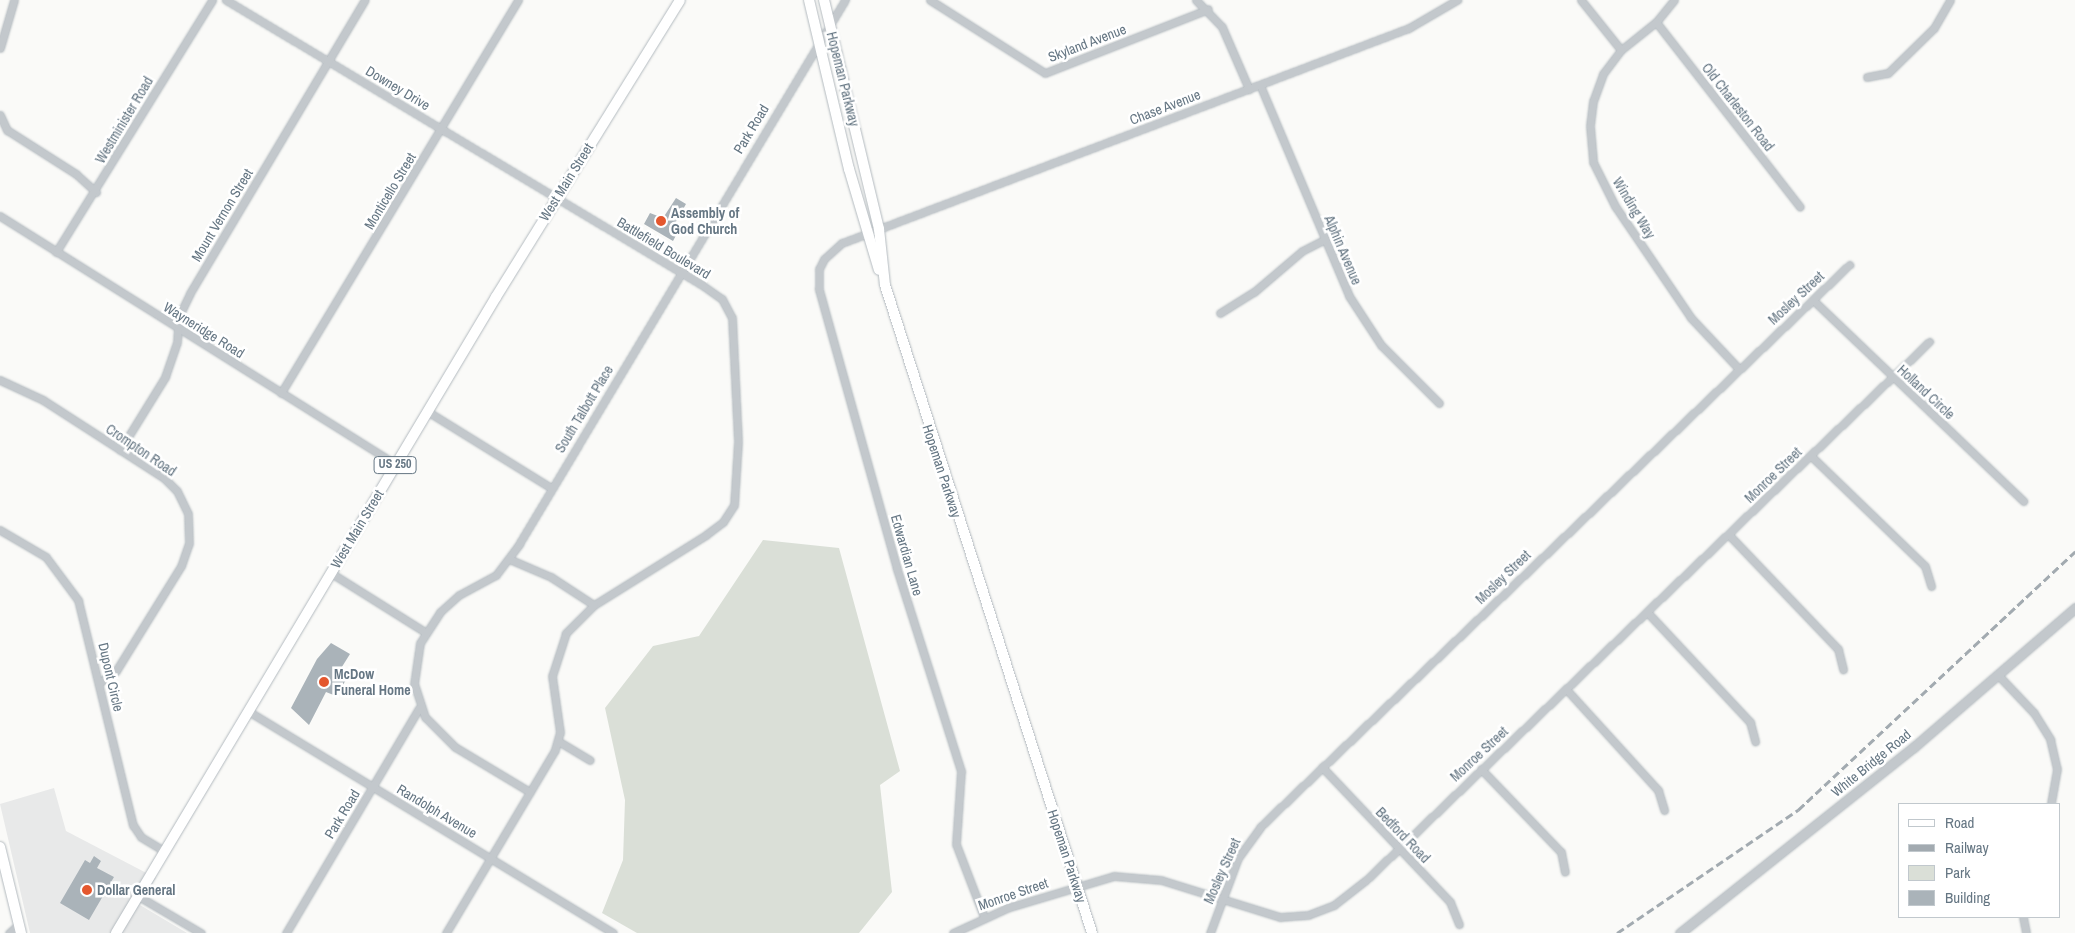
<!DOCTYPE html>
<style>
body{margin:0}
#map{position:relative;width:2075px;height:933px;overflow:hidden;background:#fafaf8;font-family:"Archivo Narrow",sans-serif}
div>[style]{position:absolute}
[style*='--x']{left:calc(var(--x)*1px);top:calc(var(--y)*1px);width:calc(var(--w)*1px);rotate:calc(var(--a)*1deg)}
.built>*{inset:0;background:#e8e9e9}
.green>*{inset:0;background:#dadfd7}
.building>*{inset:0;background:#aab3b9}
.roads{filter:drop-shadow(0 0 1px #b3babf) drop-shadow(0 0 1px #b3babf)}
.minor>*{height:7px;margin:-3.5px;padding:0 3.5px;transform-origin:3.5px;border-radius:3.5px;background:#c3c8cc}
.tertiary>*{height:9px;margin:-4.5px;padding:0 4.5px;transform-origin:4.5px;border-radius:4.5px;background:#c3c8cc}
.secondary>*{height:10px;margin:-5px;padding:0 5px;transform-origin:5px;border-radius:5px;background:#fff}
.primary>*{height:10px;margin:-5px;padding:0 5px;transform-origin:5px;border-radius:5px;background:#fff}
.rail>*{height:2.5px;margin-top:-1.25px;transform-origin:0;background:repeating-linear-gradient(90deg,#a2aab0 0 8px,transparent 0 12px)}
.dots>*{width:14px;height:14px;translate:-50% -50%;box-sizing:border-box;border:2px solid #fff;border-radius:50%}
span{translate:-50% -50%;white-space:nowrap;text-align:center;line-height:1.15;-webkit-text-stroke:5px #fff;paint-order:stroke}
.shield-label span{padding:1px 4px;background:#fff;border:1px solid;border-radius:4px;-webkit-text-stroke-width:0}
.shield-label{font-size:12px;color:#657683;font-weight:700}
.street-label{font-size:14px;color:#657683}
.poi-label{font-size:14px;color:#657683;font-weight:700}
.left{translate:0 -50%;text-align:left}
.legend{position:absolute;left:1898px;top:803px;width:162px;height:115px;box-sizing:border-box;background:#fff;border:1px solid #c1c8cd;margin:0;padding:6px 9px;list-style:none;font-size:15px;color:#657683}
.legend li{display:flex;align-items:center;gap:10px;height:25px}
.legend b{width:25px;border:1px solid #c1c8cd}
</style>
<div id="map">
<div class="built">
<div style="clip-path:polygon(54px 788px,66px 831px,156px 878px,140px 905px,187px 933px,30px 933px,0 804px)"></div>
</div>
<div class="green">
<div style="clip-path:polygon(763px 540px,839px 548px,900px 771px,880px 785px,892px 892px,859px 933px,637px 933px,602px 913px,623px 860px,625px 800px,605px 708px,653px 646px,699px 636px)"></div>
</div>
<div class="building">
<div style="clip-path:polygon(676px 198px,686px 204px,673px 227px,679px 230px,673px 241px,644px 224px,650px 213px,663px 218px)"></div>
<div style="clip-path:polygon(331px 643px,350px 654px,340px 670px,349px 675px,336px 696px,326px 692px,309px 725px,291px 708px,317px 659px)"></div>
<div style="clip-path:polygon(94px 856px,101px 861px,97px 868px,114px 877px,89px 920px,60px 903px,85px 860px,90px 863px)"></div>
</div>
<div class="roads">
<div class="minor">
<div style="--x:226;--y:0;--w:555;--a:30.91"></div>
<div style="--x:702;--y:285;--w:24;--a:35"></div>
<div style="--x:722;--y:299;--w:21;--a:62"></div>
<div style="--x:732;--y:318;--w:124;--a:87.2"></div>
<div style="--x:738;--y:442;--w:63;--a:93.6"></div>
<div style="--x:734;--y:505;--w:20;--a:123"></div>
<div style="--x:723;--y:522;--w:21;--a:143"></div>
<div style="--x:706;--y:535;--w:132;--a:148"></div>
<div style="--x:594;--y:605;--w:40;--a:135"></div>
<div style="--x:566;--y:633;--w:45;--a:108"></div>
<div style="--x:552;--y:676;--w:57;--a:81.9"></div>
<div style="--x:560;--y:732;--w:19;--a:106"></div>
<div style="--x:555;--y:750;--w:213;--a:120.8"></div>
<div style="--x:930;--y:0;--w:136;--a:32.4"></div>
<div style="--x:1045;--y:73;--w:175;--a:-21.4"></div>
<div style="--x:1196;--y:0;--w:37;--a:46"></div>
<div style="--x:1222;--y:27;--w:68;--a:66.5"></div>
<div style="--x:1581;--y:0;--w:64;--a:51.3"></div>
<div style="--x:1674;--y:0;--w:28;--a:129"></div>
<div style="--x:1656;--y:22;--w:45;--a:141.3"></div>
<div style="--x:1621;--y:50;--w:30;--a:127"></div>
<div style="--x:1603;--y:74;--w:29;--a:110"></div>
<div style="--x:1593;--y:101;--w:25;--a:97"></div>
<div style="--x:1590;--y:126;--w:36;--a:85"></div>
<div style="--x:1593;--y:162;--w:49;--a:63.4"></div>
<div style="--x:1615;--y:206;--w:135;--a:55.8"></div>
<div style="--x:1691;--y:318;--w:70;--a:46.7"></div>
<div style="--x:1656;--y:22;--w:234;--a:52.1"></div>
<div style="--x:0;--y:48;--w:50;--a:-73.7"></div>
<div style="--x:1867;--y:77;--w:21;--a:-11"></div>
<div style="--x:1888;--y:73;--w:64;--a:-44.4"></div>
<div style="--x:1934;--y:28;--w:32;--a:-60"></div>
<div style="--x:1260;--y:85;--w:229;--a:67.1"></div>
<div style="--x:1349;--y:296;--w:59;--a:56.9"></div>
<div style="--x:1381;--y:345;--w:82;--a:45"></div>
<div style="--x:0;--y:115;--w:17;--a:65"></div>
<div style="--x:7;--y:130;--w:82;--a:32.5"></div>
<div style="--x:76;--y:174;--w:27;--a:42"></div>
<div style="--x:0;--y:216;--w:466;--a:32.1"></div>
<div style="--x:56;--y:252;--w:296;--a:-58.2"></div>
<div style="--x:1813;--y:300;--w:291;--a:43.7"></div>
<div style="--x:1220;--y:313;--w:40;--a:-32"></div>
<div style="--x:1254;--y:292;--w:63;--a:-40.5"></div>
<div style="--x:1302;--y:251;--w:25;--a:-27"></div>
<div style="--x:0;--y:380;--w:47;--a:24.9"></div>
<div style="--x:43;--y:400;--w:144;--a:32.8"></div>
<div style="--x:164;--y:478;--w:18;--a:45"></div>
<div style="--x:177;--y:491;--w:25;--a:64"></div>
<div style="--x:188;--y:514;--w:29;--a:88"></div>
<div style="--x:189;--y:543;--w:24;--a:109"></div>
<div style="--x:181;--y:566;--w:123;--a:121.8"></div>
<div style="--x:116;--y:671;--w:21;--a:145"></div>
<div style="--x:281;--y:393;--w:459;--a:-58.9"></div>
<div style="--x:427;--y:411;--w:146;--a:31.8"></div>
<div style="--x:120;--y:450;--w:86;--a:-58.3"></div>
<div style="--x:165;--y:377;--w:37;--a:-71"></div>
<div style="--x:177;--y:342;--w:26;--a:-86"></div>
<div style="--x:179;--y:316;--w:25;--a:-64"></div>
<div style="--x:190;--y:293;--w:341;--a:-59.2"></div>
<div style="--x:1811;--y:456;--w:158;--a:44"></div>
<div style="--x:1925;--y:566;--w:21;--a:73"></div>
<div style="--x:0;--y:530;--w:53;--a:30.4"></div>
<div style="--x:46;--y:557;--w:54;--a:53.3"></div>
<div style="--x:78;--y:600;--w:232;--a:76.3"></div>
<div style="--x:133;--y:825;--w:14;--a:56"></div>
<div style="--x:141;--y:837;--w:27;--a:31"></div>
<div style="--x:1729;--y:535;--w:158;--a:46.3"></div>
<div style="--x:1838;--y:649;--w:21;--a:76"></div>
<div style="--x:509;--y:559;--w:46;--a:23.2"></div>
<div style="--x:551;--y:577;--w:51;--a:33.1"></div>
<div style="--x:331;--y:573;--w:111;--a:32.1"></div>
<div style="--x:1647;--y:612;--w:151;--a:46.9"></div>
<div style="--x:1750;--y:722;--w:20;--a:75"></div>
<div style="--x:1998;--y:675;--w:52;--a:46.5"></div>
<div style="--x:2034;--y:713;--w:31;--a:58"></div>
<div style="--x:2050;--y:739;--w:31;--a:77"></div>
<div style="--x:2057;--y:769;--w:36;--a:100"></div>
<div style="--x:1566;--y:689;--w:137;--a:47.7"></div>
<div style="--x:1658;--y:790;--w:21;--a:73"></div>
<div style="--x:248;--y:711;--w:427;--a:31.3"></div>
<div style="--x:558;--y:741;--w:37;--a:31"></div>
<div style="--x:1322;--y:767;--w:186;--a:46.5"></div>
<div style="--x:1450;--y:902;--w:24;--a:68"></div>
<div style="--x:1481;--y:769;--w:115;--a:46.1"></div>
<div style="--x:1561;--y:852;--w:20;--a:79"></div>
<div style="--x:530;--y:792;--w:87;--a:-149"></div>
<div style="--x:455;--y:747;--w:42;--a:-135"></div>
<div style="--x:425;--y:717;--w:35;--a:-108"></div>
<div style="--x:414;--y:684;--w:41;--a:-81.7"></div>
<div style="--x:420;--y:643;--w:37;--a:-57"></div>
<div style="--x:440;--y:612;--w:25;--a:-42"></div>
<div style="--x:459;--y:595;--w:42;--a:-28.4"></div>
<div style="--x:496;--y:575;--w:39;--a:-53"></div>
<div style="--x:519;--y:544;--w:634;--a:-59.07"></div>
<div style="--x:138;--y:896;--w:73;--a:30.4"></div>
<div style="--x:984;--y:917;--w:78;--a:-111"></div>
<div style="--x:956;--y:844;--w:73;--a:-86.1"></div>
<div style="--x:961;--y:771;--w:212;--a:-107.6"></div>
<div style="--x:897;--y:569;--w:291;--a:-105.6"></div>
<div style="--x:819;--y:289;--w:20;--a:-90"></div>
<div style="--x:819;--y:269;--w:11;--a:-63"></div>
<div style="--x:824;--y:259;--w:24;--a:-42"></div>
<div style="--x:842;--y:243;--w:606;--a:-20.77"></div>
<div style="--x:1409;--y:28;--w:56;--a:-30.3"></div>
<div style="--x:2023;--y:917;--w:16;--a:79"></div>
<div style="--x:9;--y:933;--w:13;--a:-42"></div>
<div style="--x:286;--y:933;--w:261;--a:-59.4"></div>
<div style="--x:953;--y:933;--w:60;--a:-24.8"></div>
<div style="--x:1007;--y:908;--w:112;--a:-16.7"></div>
<div style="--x:1114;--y:876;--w:47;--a:4.9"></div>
<div style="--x:1161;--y:880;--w:125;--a:17.3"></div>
<div style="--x:1280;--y:917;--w:28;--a:-4"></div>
<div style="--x:1308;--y:915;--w:28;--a:-21"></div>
<div style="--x:1334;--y:905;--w:41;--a:-38"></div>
<div style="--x:1366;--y:880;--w:779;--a:-43.7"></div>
<div style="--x:1210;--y:933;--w:80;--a:-69.5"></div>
<div style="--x:1238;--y:858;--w:39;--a:-54"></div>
<div style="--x:1261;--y:826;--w:813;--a:-43.65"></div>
</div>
<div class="tertiary">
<div style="--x:1680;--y:933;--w:299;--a:-38.5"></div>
<div style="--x:1914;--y:747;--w:213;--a:-40.8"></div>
</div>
<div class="secondary">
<div style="--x:809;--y:0;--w:174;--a:76.7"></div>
<div style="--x:849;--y:169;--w:105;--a:73.5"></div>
<div style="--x:824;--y:0;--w:236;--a:76.5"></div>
<div style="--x:879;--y:229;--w:56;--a:83.9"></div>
<div style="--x:885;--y:285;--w:680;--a:72.28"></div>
</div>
<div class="primary">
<div style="--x:0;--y:847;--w:89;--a:76.3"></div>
<div style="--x:116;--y:933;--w:741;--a:-59.14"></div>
<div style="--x:496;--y:297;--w:349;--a:-58.2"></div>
</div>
</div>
<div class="rail">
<div style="--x:1617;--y:933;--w:219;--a:-34.2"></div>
<div style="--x:1798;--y:810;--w:379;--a:-43"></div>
</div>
<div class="dots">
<div style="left:661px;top:221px;background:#e4572e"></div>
<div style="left:324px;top:682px;background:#e4572e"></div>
<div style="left:87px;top:890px;background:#e4572e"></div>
</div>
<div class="shield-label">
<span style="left:395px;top:465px">US 250</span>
</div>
<div class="street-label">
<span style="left:1087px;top:43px;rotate:-21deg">Skyland Avenue</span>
<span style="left:843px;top:79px;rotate:76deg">Hopeman Parkway</span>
<span style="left:398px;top:88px;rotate:31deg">Downey Drive</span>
<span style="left:1165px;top:107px;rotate:-21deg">Chase Avenue</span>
<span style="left:1738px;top:107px;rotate:52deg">Old Charleston Road</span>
<span style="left:124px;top:120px;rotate:-59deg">Westminister Road</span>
<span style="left:751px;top:129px;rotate:-59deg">Park Road</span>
<span style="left:566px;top:182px;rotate:-58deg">West Main Street</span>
<span style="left:390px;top:191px;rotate:-59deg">Monticello Street</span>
<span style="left:1634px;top:208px;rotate:59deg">Winding Way</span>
<span style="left:222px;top:215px;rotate:-59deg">Mount Vernon Street</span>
<span style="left:664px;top:248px;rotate:31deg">Battlefield Boulevard</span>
<span style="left:1343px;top:250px;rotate:67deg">Alphin Avenue</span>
<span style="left:1796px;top:298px;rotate:-43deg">Mosley Street</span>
<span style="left:204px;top:330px;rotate:32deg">Wayneridge Road</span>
<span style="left:1926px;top:392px;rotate:43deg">Holland Circle</span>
<span style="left:584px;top:409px;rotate:-59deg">South Talbott Place</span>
<span style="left:141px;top:450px;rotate:34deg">Crompton Road</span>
<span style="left:942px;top:471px;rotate:72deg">Hopeman Parkway</span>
<span style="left:1773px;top:475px;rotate:-44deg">Monroe Street</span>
<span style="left:357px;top:529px;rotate:-59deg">West Main Street</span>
<span style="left:907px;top:555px;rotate:74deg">Edwardian Lane</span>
<span style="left:1503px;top:577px;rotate:-44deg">Mosley Street</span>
<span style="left:111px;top:677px;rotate:77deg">Dupont Circle</span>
<span style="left:1479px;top:754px;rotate:-43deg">Monroe Street</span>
<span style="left:1871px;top:763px;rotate:-39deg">White Bridge Road</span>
<span style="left:437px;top:811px;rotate:31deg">Randolph Avenue</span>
<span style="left:342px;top:814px;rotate:-59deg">Park Road</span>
<span style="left:1403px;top:835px;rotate:46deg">Bedford Road</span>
<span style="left:1067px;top:856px;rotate:72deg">Hopeman Parkway</span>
<span style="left:1222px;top:871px;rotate:-66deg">Mosley Street</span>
<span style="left:1013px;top:894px;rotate:-19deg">Monroe Street</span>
</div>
<div class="poi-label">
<span class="left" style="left:671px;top:221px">Assembly of<br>God Church</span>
<span class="left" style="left:334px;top:682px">McDow<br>Funeral Home</span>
<span class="left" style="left:97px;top:890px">Dollar General</span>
</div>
<ul class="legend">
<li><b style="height:6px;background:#fff"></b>Road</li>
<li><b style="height:6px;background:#a2aab0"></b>Railway</li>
<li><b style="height:14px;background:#dadfd7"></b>Park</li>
<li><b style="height:14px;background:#aab3b9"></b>Building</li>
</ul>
</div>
